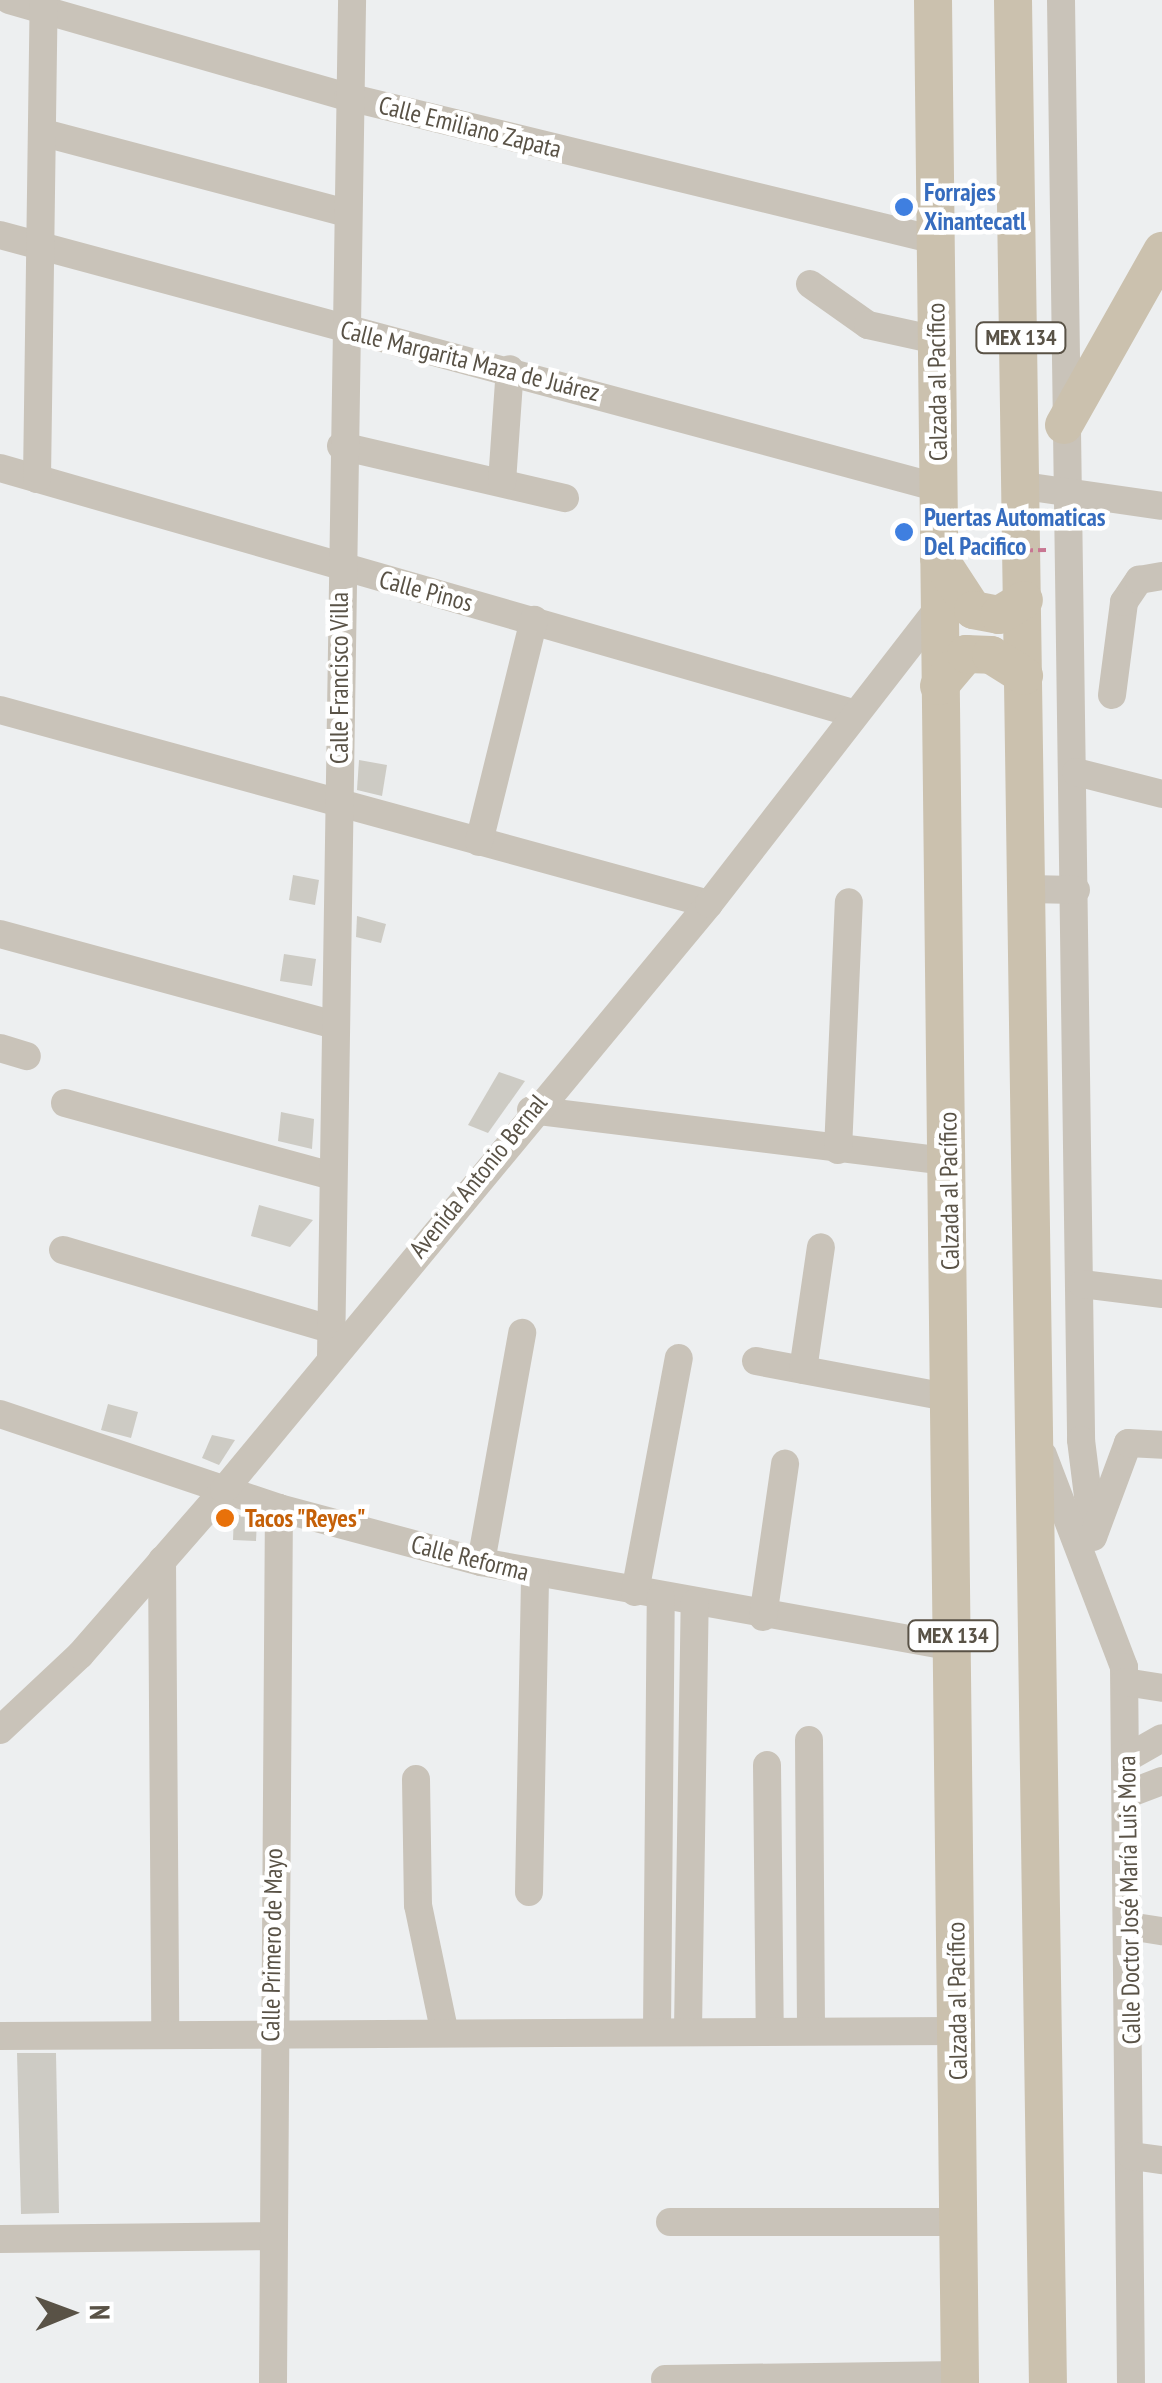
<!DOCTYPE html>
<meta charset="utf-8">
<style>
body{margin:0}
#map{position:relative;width:1162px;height:2383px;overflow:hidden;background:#edeff0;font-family:"PT Sans Narrow",sans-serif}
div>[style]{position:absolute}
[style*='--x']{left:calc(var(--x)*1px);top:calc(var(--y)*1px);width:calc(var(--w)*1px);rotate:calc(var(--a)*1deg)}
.building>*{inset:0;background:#cdcbc4}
.minor>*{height:28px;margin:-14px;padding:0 14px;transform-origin:14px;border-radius:14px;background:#c9c3b9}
.major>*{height:38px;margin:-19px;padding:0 19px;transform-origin:19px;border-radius:19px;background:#cbc1ae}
.path-bridge>*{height:4px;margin-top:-2px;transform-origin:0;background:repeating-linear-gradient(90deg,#c87692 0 8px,transparent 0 13px)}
.dots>*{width:28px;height:28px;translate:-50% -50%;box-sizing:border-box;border:5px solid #fff;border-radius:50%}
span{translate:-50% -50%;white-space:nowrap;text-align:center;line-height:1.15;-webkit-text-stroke:9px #fff;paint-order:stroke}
.shield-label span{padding:2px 8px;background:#fff;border:2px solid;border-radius:8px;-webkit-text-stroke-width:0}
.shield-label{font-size:22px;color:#595246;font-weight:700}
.street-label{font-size:25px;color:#595246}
.shop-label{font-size:25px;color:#366cbe;font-weight:700}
.left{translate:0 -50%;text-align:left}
.food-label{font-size:25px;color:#c56008;font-weight:700}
.north{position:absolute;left:20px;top:2263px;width:100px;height:100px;-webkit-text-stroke:8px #fff;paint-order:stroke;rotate:89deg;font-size:28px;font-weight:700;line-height:40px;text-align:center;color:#595246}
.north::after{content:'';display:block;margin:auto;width:35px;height:45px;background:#595246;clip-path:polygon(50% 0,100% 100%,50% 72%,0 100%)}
</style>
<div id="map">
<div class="building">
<div style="clip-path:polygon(359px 760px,387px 765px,382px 796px,357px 790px)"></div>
<div style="clip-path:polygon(293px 875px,319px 880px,315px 905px,289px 900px)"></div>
<div style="clip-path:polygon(357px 916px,386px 924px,381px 943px,356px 937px)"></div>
<div style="clip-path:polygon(284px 954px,316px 959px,312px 986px,280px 981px)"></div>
<div style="clip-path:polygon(499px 1072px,525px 1081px,488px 1133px,468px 1125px)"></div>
<div style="clip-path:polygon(281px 1112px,314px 1119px,312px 1149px,278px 1141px)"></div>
<div style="clip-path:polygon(259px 1205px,313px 1220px,290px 1247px,251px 1236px)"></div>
<div style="clip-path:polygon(108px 1404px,138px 1412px,131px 1438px,101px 1430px)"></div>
<div style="clip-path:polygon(212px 1435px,235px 1440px,219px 1465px,202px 1458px)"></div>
<div style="clip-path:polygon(234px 1513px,257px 1521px,256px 1541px,233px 1540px)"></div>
<div style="clip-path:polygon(17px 2053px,56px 2053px,59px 2213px,21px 2214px)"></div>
</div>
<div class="minor">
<div style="--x:9;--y:0;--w:353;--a:16"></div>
<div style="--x:348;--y:97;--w:604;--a:13.69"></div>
<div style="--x:1061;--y:0;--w:1440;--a:89.2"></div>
<div style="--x:1081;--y:1440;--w:97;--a:82.9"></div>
<div style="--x:44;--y:133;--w:309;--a:14.8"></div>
<div style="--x:0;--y:235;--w:972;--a:15.08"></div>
<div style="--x:810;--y:284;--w:71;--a:35.3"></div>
<div style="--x:868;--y:325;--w:70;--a:12.4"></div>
<div style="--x:341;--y:446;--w:230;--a:13.1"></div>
<div style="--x:0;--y:468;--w:887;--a:16.03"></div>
<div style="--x:37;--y:479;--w:479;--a:-89.2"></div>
<div style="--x:502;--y:482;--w:113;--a:-86"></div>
<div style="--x:1024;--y:486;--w:139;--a:8.2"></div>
<div style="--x:1112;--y:695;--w:94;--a:-82.6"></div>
<div style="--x:1124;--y:602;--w:27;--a:-56"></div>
<div style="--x:1139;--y:580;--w:23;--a:-10"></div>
<div style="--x:0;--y:710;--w:735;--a:15.3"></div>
<div style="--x:1076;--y:772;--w:89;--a:14.3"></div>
<div style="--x:479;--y:842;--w:229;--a:-76.1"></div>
<div style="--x:1028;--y:889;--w:48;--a:1.2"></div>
<div style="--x:0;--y:934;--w:346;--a:15.2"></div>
<div style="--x:0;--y:1048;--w:28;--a:17"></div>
<div style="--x:65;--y:1103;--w:276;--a:15.3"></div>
<div style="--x:531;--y:1110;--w:421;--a:7"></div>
<div style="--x:838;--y:1150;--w:248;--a:-87.5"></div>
<div style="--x:63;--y:1250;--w:277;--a:16.5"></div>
<div style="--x:1082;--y:1284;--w:81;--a:7.1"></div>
<div style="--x:331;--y:1357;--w:1357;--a:-89.11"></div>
<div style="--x:756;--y:1361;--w:198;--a:10.7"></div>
<div style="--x:803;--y:1370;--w:124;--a:-81.7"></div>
<div style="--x:0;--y:1414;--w:294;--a:18.6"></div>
<div style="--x:279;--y:1508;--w:209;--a:15"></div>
<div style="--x:481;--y:1562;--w:480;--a:10.2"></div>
<div style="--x:1043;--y:1455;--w:227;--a:69.1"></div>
<div style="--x:1124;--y:1667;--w:716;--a:89.44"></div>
<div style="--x:1093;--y:1537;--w:100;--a:-69.6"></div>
<div style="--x:1128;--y:1443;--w:34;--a:3"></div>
<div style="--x:162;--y:1560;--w:473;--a:89.6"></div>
<div style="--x:481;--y:1562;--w:233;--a:-79.8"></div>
<div style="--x:635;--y:1592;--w:238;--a:-79.4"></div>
<div style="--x:763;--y:1617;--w:155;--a:-81.8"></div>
<div style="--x:1125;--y:1682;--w:37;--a:9"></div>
<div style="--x:0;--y:1730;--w:110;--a:-43.2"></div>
<div style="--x:80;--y:1655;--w:219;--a:-48.9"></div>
<div style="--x:224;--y:1490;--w:761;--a:-50.39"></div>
<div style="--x:709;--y:904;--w:375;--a:-52.2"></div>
<div style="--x:809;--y:1740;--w:291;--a:89.6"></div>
<div style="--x:1127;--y:1758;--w:40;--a:-29.7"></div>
<div style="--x:767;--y:1765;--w:266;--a:89.4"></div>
<div style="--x:416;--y:1779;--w:126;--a:89.1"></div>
<div style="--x:418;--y:1905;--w:127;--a:78.2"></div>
<div style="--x:1128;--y:1794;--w:36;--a:-21"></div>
<div style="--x:529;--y:1892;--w:317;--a:-88.9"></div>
<div style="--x:1129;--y:1926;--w:33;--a:9"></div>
<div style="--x:657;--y:2030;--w:433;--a:-89.5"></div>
<div style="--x:688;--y:2030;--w:427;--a:-89.1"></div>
<div style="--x:0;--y:2036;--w:957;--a:-0.3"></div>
<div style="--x:1132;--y:2156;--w:30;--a:8"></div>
<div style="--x:670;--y:2222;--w:290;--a:0"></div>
<div style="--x:0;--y:2239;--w:272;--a:-0.6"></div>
<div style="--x:665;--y:2379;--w:295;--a:-0.8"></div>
<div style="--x:273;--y:2383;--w:875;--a:-89.61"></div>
</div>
<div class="major">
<div style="--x:933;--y:0;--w:2383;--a:89.35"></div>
<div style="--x:1013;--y:0;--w:2383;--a:89.16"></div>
<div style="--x:1064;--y:425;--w:200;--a:-60.6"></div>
<div style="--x:939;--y:558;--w:62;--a:56.8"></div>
<div style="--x:973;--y:610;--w:26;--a:11"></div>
<div style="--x:999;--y:615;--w:29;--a:-31"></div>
<div style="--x:939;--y:686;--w:42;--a:-49.8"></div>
<div style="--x:966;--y:654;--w:25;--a:2"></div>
<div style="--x:991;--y:655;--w:39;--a:32"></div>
</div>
<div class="path-bridge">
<div style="--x:921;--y:552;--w:126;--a:-0.9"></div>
</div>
<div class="dots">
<div style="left:904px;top:207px;background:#3f7fe0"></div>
<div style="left:904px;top:532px;background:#3f7fe0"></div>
<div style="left:225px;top:1518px;background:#e8710a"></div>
</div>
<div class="shield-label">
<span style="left:1021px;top:338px">MEX 134</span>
<span style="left:953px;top:1636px">MEX 134</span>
</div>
<div class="street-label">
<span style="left:470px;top:127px;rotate:14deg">Calle Emiliano Zapata</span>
<span style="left:470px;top:361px;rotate:14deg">Calle Margarita Maza de Juárez</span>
<span style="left:937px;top:382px;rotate:-91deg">Calzada al Pacífico</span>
<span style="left:426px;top:591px;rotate:15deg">Calle Pinos</span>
<span style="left:339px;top:678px;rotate:-90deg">Calle Francisco Villa</span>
<span style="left:478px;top:1176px;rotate:-51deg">Avenida Antonio Bernal</span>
<span style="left:949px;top:1191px;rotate:-91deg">Calzada al Pacífico</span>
<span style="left:470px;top:1558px;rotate:14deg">Calle Reforma</span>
<span style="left:1129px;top:1900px;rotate:-91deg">Calle Doctor José María Luis Mora</span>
<span style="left:272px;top:1945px;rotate:-89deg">Calle Primero de Mayo</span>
<span style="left:957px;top:2001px;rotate:-91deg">Calzada al Pacífico</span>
</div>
<div class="shop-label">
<span class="left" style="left:924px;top:207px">Forrajes<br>Xinantecatl</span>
<span class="left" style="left:924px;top:532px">Puertas Automaticas<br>Del Pacifico</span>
</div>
<div class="food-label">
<span class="left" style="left:245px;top:1518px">Tacos "Reyes"</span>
</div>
<div class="north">N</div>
</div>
